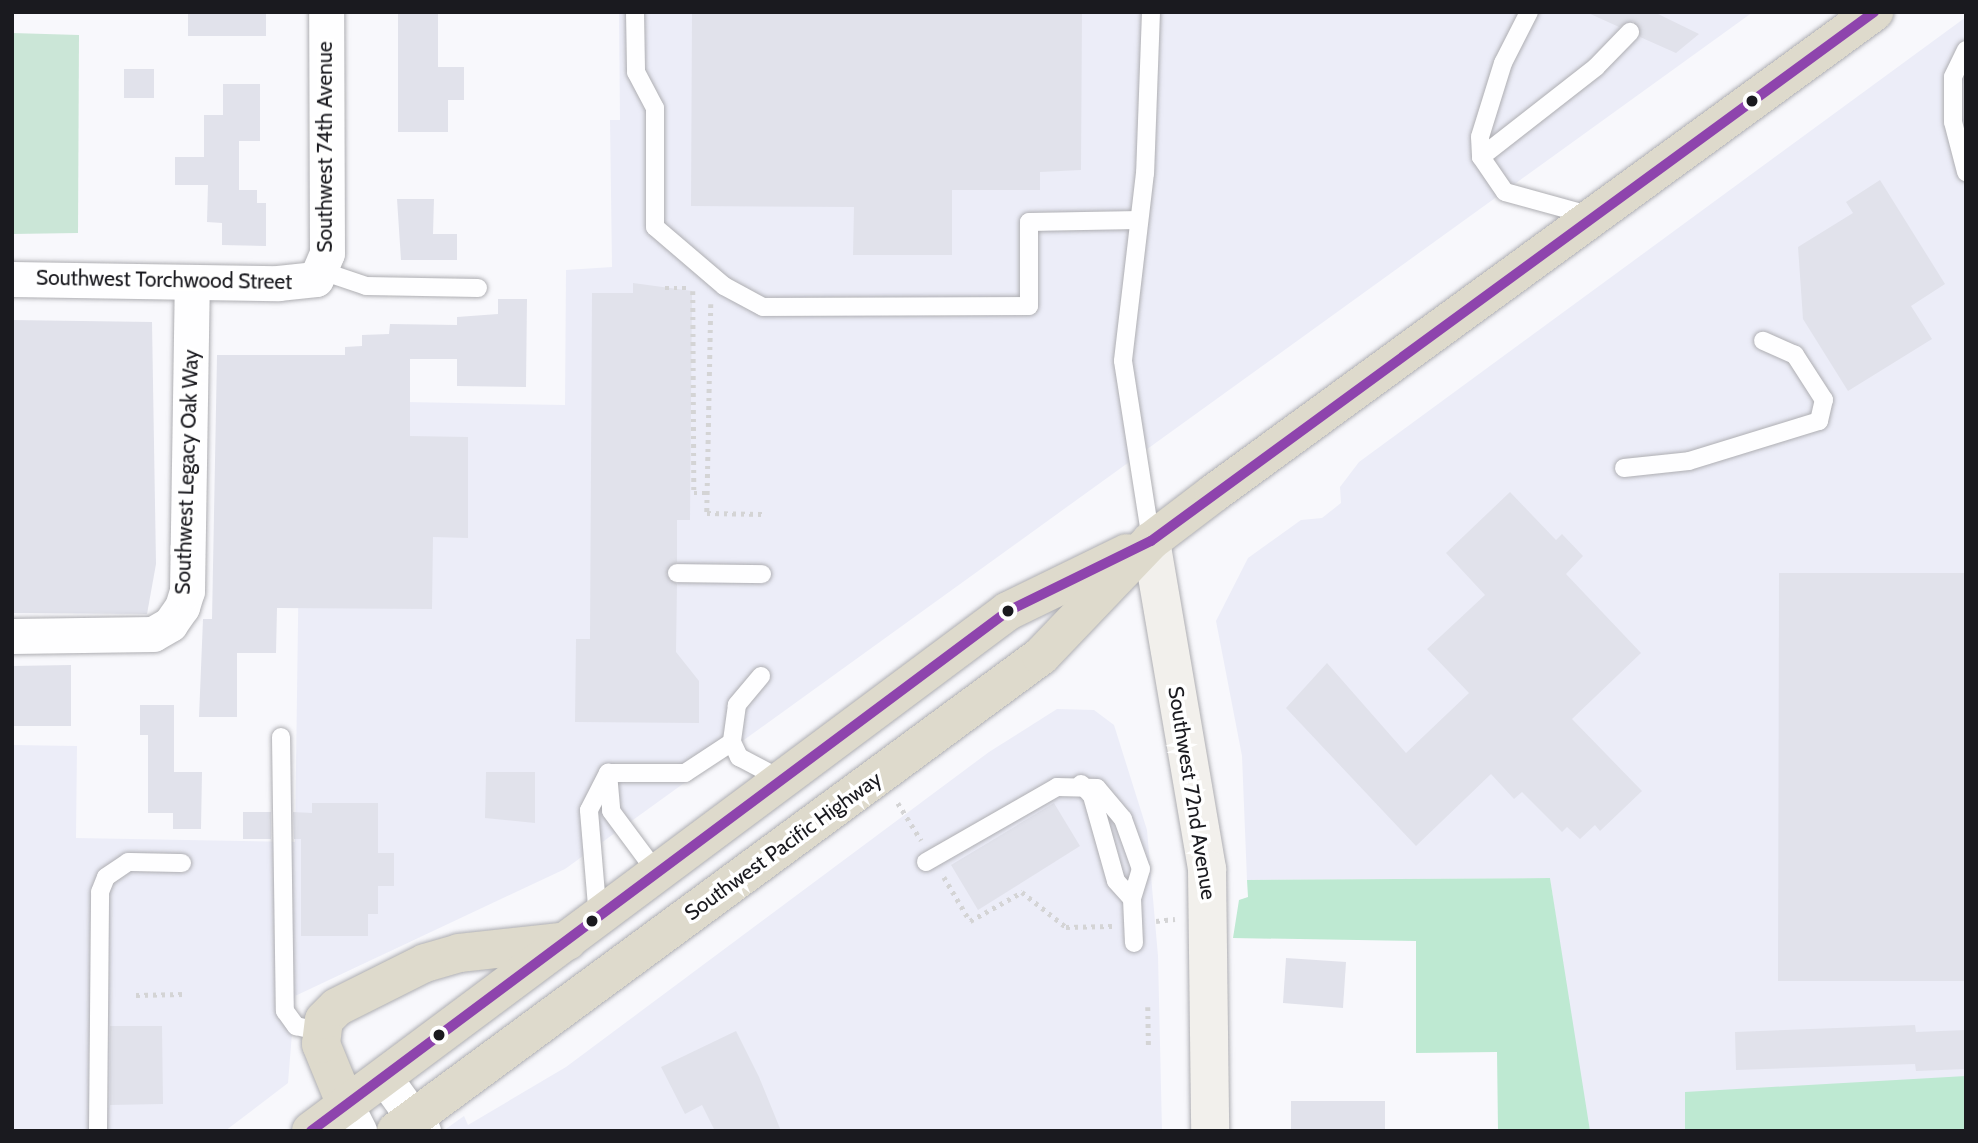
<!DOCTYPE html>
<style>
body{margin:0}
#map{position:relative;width:1978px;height:1143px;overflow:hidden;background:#f8f8fc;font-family:Cabin,sans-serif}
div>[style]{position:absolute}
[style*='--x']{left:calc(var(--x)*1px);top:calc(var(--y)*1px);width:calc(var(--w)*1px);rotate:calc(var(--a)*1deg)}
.built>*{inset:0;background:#ecedf8}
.green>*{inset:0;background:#cbe6d7}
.forest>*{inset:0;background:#bee9d2}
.building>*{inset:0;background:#e1e2eb}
.path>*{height:4.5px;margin-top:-2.25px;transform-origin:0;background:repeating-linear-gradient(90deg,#d4d4d5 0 3.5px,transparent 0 8.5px)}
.roads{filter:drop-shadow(0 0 2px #aeaeb2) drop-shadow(0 0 2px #aeaeb2)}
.service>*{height:18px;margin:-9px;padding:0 9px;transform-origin:9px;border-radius:9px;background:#fefeff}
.minor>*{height:35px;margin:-17.5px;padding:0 17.5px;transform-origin:17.5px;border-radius:17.5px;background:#fefeff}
.secondary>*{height:38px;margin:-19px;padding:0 19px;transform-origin:19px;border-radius:19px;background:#f2f0ec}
.trunk>*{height:38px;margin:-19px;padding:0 19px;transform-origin:19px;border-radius:19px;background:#dedacc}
.bus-1>*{height:10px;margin:-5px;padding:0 5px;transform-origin:5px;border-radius:5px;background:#8e44ad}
.dots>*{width:19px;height:19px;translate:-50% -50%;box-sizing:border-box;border:4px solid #fff;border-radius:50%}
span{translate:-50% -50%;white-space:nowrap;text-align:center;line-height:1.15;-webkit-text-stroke:7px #fff;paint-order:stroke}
.street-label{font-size:21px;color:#1a1a1f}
.frame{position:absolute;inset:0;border:14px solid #1a1a1f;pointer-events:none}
</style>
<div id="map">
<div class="built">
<div style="clip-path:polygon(619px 12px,1753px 12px,565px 869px,295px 996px,288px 1083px,225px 1131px,12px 1131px,12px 745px,77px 746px,76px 838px,295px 842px,301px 400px,565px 405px,566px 270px,612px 267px,610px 120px,620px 120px)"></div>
<div style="clip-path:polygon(1966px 17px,1966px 1080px,1688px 1131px,1587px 1131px,1550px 878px,1247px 880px,1242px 756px,1216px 621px,1248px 558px,1301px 520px,1322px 518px,1341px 503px,1340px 487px,1359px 462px)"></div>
<div style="clip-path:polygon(1057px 709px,1094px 710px,1114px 725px,1147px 830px,1158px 956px,1162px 1131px,443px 1131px,464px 1116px,468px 1125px,566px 1067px,989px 752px)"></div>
</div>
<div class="green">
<div style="clip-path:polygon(12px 33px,79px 35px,78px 233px,12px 234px)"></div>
</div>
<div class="forest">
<div style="clip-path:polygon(1550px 878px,1590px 1131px,1498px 1131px,1497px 1052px,1416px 1053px,1416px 941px,1233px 938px,1239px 900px,1248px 897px,1247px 880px)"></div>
<div style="clip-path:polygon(1966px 1076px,1966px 1131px,1685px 1131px,1685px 1092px)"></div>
</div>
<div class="building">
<div style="clip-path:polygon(188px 12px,266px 12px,266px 36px,188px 36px)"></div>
<div style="clip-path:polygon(398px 12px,438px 12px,438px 67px,464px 67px,464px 100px,448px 100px,448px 132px,398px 132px)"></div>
<div style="clip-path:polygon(692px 12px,1082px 12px,1081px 170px,1040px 172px,1040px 190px,952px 190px,952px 255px,853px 255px,854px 207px,691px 206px)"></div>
<div style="clip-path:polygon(1586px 12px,1654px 12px,1699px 34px,1676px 53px,1640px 37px,1633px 21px,1619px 27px)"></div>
<div style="clip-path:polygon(124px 69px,154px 69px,154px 98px,124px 98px)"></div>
<div style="clip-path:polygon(223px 84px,260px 84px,260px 141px,239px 141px,239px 190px,257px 190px,257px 203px,266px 203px,266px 246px,222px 245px,222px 223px,207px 222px,208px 185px,175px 185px,175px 157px,204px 157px,204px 115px,223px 115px)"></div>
<div style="clip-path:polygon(1880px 180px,1945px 284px,1911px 306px,1932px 339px,1848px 391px,1803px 319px,1798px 247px,1853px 213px,1846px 202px)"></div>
<div style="clip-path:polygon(397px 199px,434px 199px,433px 234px,457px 234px,457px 260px,401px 260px)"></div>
<div style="clip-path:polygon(633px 283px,692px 291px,690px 520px,677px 520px,677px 562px,666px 574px,677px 584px,676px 652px,699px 681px,699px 723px,575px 722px,576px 639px,590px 639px,592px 293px,633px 293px)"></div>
<div style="clip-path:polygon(498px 299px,527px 299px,526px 387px,457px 386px,457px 359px,410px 359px,410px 436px,468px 437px,468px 538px,433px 537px,432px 609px,277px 608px,276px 653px,237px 653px,237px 717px,199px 717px,203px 619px,212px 619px,217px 355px,345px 355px,345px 347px,362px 346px,362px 335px,389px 334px,390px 324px,457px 325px,457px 317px,498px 314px)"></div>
<div style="clip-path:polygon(12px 320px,152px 322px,156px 564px,147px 614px,12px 613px)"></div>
<div style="clip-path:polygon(1510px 492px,1556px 540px,1562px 534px,1583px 556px,1566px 574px,1641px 653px,1572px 719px,1642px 791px,1600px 831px,1595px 825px,1580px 839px,1567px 827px,1562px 832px,1522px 792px,1514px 799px,1491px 774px,1416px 846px,1286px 708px,1327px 663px,1406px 753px,1469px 693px,1427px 649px,1485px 595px,1446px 553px)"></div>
<div style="clip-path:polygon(1779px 573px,1966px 573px,1966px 981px,1778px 981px)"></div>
<div style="clip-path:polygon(71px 665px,71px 726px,12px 726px,12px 666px)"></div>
<div style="clip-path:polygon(140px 705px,174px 705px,174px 772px,202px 772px,201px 829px,173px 829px,173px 813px,148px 813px,148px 735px,140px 735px)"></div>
<div style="clip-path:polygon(486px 772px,535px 772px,535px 823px,485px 818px)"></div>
<div style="clip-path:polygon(312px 803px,378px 803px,378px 853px,394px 853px,394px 886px,378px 886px,378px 914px,368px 914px,368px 936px,301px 936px,301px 839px,294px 839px,293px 812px,312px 813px)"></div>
<div style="clip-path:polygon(1054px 803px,1080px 846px,978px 910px,951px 865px)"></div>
<div style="clip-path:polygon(243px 812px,271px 812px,271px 839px,243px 839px)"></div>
<div style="clip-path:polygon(1286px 958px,1346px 962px,1343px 1008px,1283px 1003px)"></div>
<div style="clip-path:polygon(1915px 1025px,1916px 1032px,1966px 1030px,1966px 1069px,1916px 1071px,1915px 1064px,1736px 1070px,1735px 1032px)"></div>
<div style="clip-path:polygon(110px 1026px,162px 1026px,163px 1104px,110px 1105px)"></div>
<div style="clip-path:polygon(736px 1031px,759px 1077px,781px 1131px,715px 1131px,702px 1105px,685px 1114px,661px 1067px)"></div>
<div style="clip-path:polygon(1291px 1101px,1385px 1101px,1385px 1131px,1291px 1131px)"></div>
</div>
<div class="path">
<div style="--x:665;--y:288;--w:23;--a:0"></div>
<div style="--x:693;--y:291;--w:202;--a:89.7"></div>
<div style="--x:694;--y:493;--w:13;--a:0"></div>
<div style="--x:711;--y:304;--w:209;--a:91.1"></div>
<div style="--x:707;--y:513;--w:55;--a:1"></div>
<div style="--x:898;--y:803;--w:44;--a:58.1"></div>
<div style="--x:944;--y:877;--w:51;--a:59.4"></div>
<div style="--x:970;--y:921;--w:60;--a:-29.1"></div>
<div style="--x:1022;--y:892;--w:56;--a:38.5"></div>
<div style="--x:1066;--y:927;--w:46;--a:-1.2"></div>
<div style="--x:1156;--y:921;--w:19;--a:-6"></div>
<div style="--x:136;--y:995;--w:48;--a:-1.2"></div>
<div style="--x:1148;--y:1007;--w:39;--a:89"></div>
</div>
<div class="roads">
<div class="service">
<div style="--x:635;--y:12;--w:60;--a:89"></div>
<div style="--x:636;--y:72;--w:41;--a:62.2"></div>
<div style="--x:655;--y:108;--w:119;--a:90"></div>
<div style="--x:655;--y:227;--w:91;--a:40.5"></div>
<div style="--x:724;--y:286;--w:44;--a:28.3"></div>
<div style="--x:763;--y:307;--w:266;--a:-0.2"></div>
<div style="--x:1029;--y:306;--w:84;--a:-90"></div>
<div style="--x:1029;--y:222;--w:110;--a:-1"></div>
<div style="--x:1151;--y:12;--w:161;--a:92.1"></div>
<div style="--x:1145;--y:173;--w:189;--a:96.7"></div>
<div style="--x:1123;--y:361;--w:181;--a:81.1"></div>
<div style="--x:1529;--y:12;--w:57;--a:117"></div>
<div style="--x:1503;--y:63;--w:77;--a:107.3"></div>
<div style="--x:1480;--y:137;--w:20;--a:87"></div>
<div style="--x:1481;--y:157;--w:42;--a:55.6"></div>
<div style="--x:1505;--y:192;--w:90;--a:15.4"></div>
<div style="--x:1966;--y:50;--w:30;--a:116"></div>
<div style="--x:1953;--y:77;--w:45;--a:90"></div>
<div style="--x:1953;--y:122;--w:52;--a:75.4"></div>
<div style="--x:1481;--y:157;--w:146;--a:-38"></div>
<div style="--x:1596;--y:67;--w:49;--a:-45.8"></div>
<div style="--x:322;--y:271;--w:46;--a:18.8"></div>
<div style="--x:366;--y:286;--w:112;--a:1"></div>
<div style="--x:1624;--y:468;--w:65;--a:-6.1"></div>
<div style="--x:1689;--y:461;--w:136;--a:-17.1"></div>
<div style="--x:1819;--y:421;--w:22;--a:-77"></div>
<div style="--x:1824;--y:400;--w:54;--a:-122.8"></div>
<div style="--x:1795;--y:355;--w:35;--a:-156"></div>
<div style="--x:677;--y:573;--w:85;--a:0.7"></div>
<div style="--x:761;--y:676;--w:38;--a:130"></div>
<div style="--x:737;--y:705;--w:37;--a:98"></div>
<div style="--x:732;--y:742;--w:17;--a:65"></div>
<div style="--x:739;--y:757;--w:45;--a:27.7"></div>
<div style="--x:281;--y:737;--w:274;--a:89.2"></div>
<div style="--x:285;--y:1011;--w:19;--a:54"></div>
<div style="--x:296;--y:1026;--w:27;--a:13"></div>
<div style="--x:608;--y:773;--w:77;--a:0"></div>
<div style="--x:685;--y:773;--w:56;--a:-33.4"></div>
<div style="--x:608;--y:773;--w:38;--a:85"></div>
<div style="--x:611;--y:811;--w:77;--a:53.4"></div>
<div style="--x:1081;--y:784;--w:16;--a:47"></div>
<div style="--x:1092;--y:796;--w:88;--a:74.2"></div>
<div style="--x:1116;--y:881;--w:24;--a:48"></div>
<div style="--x:926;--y:862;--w:151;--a:-29.8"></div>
<div style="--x:1057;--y:787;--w:40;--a:1.4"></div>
<div style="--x:1097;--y:788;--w:40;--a:50"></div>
<div style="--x:1123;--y:819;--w:53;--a:70.2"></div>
<div style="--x:1141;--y:869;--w:31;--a:107"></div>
<div style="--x:1132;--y:899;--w:44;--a:87.4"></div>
<div style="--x:598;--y:918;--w:108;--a:-94.8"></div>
<div style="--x:589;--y:810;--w:42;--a:-62.8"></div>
<div style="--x:98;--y:1131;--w:239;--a:-89.5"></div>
<div style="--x:100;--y:892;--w:16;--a:-68"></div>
<div style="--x:106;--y:877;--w:27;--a:-34"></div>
<div style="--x:128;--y:862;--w:54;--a:1.1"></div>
</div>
<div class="minor">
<div style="--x:12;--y:279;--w:266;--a:0.9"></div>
<div style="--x:278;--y:283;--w:38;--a:-6"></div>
<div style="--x:316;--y:279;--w:28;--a:-67"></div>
<div style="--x:327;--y:253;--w:241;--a:-90.2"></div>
<div style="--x:12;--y:636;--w:141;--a:-0.8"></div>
<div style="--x:153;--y:634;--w:20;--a:-30"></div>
<div style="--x:170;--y:624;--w:21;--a:-55"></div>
<div style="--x:182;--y:607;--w:17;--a:-73"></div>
<div style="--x:187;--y:591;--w:309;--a:-89.1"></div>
<div style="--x:384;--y:1077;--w:67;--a:54.2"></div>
<div style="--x:346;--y:1105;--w:29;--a:63"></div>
</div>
<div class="secondary">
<div style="--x:1151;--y:541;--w:333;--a:80.3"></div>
<div style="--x:1207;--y:869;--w:262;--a:89.3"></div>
</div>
<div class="trunk">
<div style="--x:346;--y:1105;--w:66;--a:-112.3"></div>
<div style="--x:321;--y:1044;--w:24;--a:-83"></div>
<div style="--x:324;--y:1020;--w:18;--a:-45"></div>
<div style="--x:337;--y:1007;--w:98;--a:-26.6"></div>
<div style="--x:425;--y:963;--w:35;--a:-16"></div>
<div style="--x:459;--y:953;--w:109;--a:-6.3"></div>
<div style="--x:311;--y:1131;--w:870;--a:-36.72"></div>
<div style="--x:1008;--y:611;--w:132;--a:-26"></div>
<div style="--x:396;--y:1131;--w:801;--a:-36.37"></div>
<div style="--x:1041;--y:656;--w:159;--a:-46.3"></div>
<div style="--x:1151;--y:541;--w:79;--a:-37.3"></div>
<div style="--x:1214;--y:493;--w:817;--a:-36.08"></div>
</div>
</div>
<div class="bus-1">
<div style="--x:311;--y:1131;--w:870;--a:-36.72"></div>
<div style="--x:1008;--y:611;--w:159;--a:-26.1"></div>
<div style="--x:1151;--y:541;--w:896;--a:-36.19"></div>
</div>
<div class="dots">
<div style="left:1752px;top:101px;background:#1a1a1f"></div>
<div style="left:1008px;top:611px;background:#1a1a1f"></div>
<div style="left:592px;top:921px;background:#1a1a1f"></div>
<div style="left:439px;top:1035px;background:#1a1a1f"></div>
</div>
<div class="street-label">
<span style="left:325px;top:147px;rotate:-90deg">Southwest 74th Avenue</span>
<span style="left:164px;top:280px;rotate:1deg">Southwest Torchwood Street</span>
<span style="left:187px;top:472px;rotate:-88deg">Southwest Legacy Oak Way</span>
<span style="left:1192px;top:793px;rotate:81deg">Southwest 72nd Avenue</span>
<span style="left:783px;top:846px;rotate:-36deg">Southwest Pacific Highway</span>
</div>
<div class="frame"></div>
</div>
